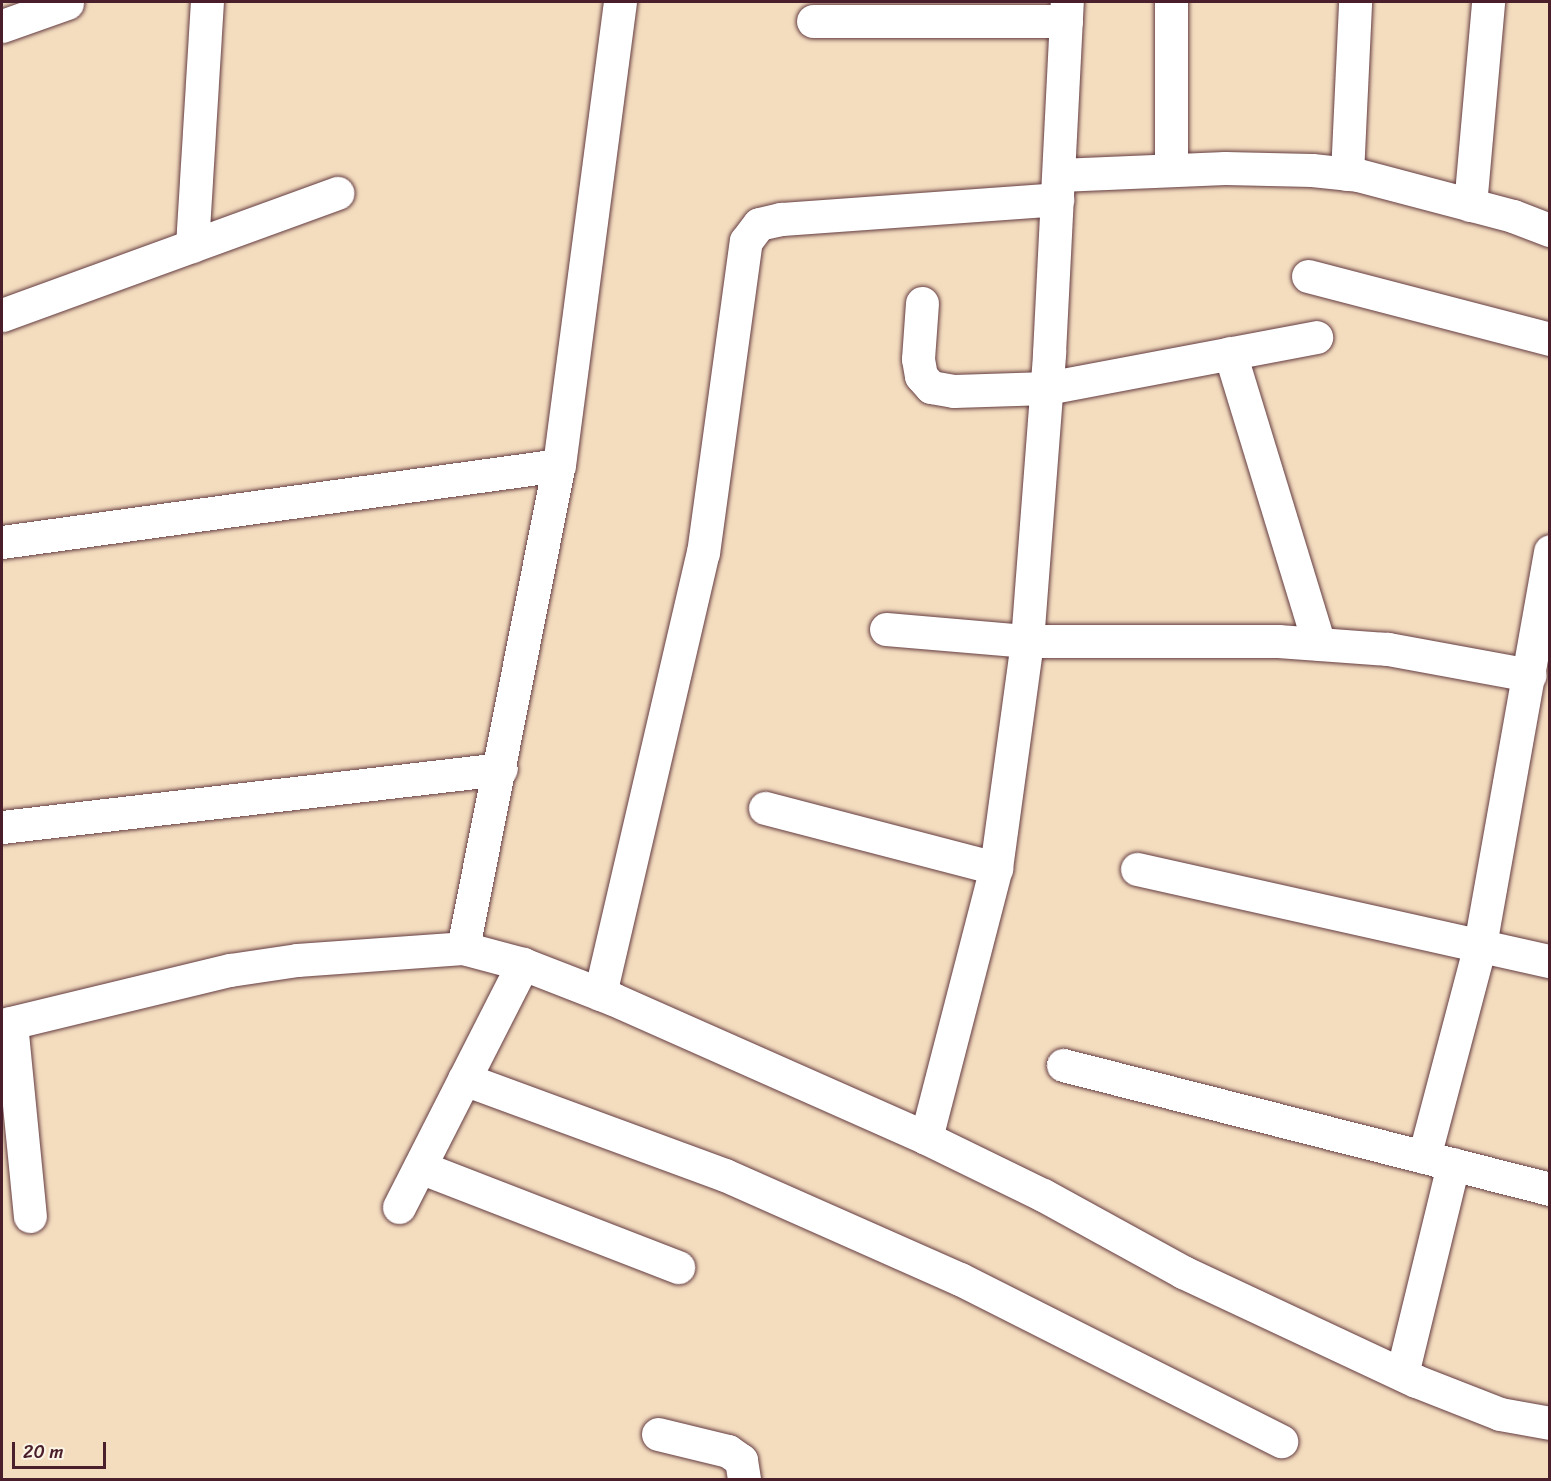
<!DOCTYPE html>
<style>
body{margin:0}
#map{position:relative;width:1551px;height:1481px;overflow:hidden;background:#f4ddbf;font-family:Sriracha,sans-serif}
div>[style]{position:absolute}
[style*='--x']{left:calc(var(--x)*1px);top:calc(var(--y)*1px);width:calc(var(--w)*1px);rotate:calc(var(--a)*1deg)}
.roads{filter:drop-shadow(0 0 2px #643c41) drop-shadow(0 0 2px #643c41)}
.minor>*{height:33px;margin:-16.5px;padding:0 16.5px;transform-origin:16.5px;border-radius:16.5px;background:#fff}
span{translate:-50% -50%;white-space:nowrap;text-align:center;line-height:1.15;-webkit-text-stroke:4.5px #fcf5e5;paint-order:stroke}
.frame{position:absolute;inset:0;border:3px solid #4a1f2b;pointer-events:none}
.scale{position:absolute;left:12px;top:1442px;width:94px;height:27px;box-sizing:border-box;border:3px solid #4a1f2b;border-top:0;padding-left:8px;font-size:18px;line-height:21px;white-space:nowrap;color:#4a1f2b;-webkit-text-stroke:4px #fcf5e5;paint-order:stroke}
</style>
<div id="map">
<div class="roads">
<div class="minor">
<div style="--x:1171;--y:2;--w:168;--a:90"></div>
<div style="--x:813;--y:21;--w:253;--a:0"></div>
<div style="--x:2;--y:26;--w:69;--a:-19.5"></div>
<div style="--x:1347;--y:174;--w:172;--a:-87.3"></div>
<div style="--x:1059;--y:175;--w:166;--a:-2.4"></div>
<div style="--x:1225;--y:168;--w:87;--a:1.3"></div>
<div style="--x:1312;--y:170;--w:46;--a:6.2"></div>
<div style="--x:1358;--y:175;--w:160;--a:14.8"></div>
<div style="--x:1513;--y:216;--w:40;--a:21"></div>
<div style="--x:1470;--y:205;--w:204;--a:-84.9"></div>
<div style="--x:192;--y:246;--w:244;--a:-86.5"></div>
<div style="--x:1308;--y:276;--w:250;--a:14.6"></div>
<div style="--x:922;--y:303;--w:56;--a:94.1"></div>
<div style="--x:918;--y:359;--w:17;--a:80"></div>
<div style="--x:921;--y:376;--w:15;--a:48"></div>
<div style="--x:931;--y:387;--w:23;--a:10"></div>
<div style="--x:954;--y:391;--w:93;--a:-1.8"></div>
<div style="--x:1047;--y:388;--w:274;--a:-10.7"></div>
<div style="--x:2;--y:315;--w:357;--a:-20"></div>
<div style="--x:1230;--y:353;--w:304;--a:73"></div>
<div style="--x:2;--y:542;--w:562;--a:-7.87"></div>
<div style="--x:886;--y:629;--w:142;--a:4.9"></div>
<div style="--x:1027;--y:641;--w:251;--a:0"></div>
<div style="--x:1278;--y:641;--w:110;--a:4.2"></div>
<div style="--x:1388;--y:649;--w:144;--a:10.4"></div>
<div style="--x:765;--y:808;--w:239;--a:14.6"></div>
<div style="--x:2;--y:827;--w:502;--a:-6.63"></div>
<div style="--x:1137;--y:869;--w:423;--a:12.6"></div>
<div style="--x:463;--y:948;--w:492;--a:-78.8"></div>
<div style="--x:559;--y:465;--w:467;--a:-82.5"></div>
<div style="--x:600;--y:994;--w:453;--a:-76.9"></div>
<div style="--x:703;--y:553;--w:315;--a:-82.2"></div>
<div style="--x:746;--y:241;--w:21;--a:-53"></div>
<div style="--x:759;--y:224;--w:23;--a:-13"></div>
<div style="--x:781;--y:219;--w:277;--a:-4.1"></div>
<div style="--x:11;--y:1023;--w:194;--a:84.4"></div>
<div style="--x:2;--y:1025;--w:235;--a:-13.6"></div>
<div style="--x:230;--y:970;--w:68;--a:-8.5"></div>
<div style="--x:297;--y:960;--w:166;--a:-4.1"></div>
<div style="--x:463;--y:948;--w:62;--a:14.9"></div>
<div style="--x:523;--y:964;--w:97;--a:21.3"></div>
<div style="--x:613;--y:999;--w:342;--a:23.9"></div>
<div style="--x:926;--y:1138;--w:130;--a:26"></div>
<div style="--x:1043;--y:1195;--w:160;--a:28.8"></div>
<div style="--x:1183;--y:1272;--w:257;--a:25.1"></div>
<div style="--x:1416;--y:1381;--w:90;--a:21.4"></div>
<div style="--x:1500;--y:1414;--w:51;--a:10.2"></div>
<div style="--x:1063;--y:1065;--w:503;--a:14.29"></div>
<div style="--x:464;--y:1079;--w:278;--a:20.2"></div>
<div style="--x:725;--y:1175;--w:257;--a:23.9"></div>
<div style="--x:960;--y:1279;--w:360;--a:26.8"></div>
<div style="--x:926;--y:1138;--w:279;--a:-75.5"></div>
<div style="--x:996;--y:868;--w:229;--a:-82.2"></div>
<div style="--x:1027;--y:641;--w:289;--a:-85.6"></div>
<div style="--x:1049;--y:353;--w:351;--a:-87.1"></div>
<div style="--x:1424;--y:1157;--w:219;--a:-75.2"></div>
<div style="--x:1480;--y:945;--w:400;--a:-79.9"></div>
<div style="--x:420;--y:1167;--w:277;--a:21.2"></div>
<div style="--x:399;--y:1207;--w:273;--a:-63"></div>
<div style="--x:1402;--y:1374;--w:216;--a:-76.3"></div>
<div style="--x:658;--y:1434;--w:72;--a:13.7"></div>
<div style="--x:728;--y:1451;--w:16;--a:35"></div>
<div style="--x:741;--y:1460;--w:20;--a:81"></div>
</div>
</div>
<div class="frame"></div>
<div class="scale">20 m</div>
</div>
